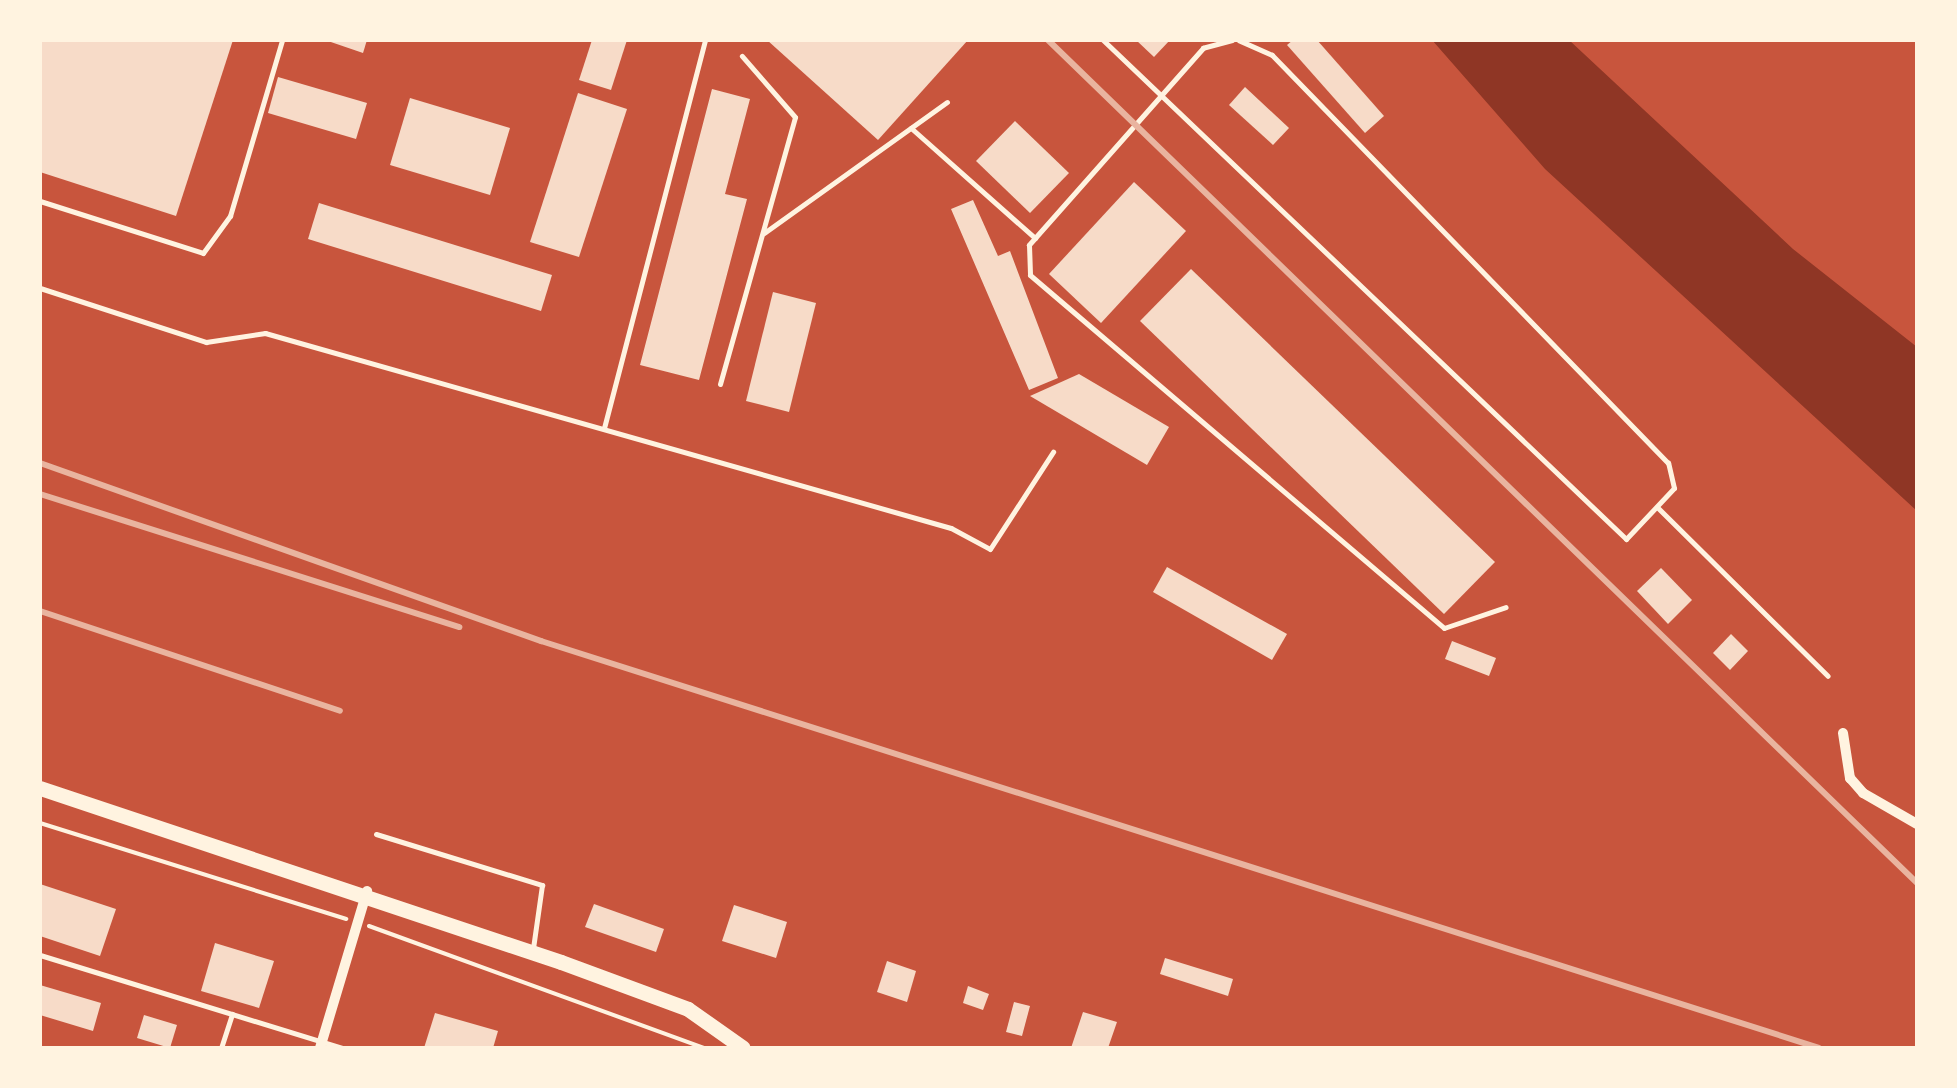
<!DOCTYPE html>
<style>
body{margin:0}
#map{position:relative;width:1957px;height:1088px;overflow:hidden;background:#c8553d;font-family:"DejaVu Sans",sans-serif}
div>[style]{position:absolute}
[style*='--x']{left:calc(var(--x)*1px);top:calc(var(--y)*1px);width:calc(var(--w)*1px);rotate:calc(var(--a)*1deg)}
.water>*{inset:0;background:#8f3625}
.building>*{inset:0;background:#f7dbc8}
.path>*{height:4px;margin:-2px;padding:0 2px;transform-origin:2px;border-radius:2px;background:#fff3e0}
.service>*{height:5px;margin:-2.5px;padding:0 2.5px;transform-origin:2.5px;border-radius:2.5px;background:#fff3e0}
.minor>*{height:10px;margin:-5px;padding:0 5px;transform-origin:5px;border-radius:5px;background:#fff3e0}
.secondary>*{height:15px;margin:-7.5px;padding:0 7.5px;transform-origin:7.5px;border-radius:7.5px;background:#fff3e0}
.rail>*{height:6px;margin:-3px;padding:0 3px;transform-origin:3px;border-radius:3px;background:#e9b49f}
span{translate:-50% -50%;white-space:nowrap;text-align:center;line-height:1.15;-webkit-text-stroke:8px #fff3e0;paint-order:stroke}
.frame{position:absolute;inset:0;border:42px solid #fff3e0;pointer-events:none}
</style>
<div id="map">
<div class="water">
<div style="clip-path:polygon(1432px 40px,1569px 40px,1793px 249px,1917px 347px,1917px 511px,1545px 169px)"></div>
</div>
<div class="building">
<div style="clip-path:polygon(40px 40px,233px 40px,176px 216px,40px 172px)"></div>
<div style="clip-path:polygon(325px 40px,367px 40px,363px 53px)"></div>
<div style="clip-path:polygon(592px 40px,627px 40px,611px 90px,579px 80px)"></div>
<div style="clip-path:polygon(767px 40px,968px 40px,878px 140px)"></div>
<div style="clip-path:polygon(1136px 40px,1170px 40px,1154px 57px)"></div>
<div style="clip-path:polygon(1293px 40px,1317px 40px,1384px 116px,1365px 133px,1287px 45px)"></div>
<div style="clip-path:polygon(278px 77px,367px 103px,356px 139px,268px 113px)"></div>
<div style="clip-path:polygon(1245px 87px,1289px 128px,1273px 145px,1229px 105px)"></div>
<div style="clip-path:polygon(712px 89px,750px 99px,725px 194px,747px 199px,699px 380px,640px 365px)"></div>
<div style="clip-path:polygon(578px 93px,627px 109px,579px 257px,530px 242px)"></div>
<div style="clip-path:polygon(410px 98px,510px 128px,490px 195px,390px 165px)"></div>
<div style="clip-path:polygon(1015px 121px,1069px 173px,1030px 213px,976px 161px)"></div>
<div style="clip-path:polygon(1134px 182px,1186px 231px,1101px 323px,1049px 274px)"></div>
<div style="clip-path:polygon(973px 200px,998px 256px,1010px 251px,1058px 378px,1029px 390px,951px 209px)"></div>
<div style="clip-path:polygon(319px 203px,552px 275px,541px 311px,308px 239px)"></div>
<div style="clip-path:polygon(1191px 269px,1495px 562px,1444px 614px,1140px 321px)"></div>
<div style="clip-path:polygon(773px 292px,816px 303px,789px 412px,746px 401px)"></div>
<div style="clip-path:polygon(1079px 374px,1169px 427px,1147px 465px,1030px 396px)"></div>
<div style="clip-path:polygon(1167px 567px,1287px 634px,1272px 660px,1153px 592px)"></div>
<div style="clip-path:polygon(1661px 568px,1692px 600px,1668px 624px,1637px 591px)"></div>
<div style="clip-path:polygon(1731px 634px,1748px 651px,1730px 670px,1713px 653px)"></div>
<div style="clip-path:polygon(1452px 641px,1496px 658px,1489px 676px,1445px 659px)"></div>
<div style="clip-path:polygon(40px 884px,116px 909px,100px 956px,40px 936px)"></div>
<div style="clip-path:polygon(594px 904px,664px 929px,656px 952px,585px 927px)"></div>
<div style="clip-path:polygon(734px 905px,787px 922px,776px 958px,722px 941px)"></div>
<div style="clip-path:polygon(215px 943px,274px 961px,259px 1008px,201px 991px)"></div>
<div style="clip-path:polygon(1165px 958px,1233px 979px,1228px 996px,1160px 974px)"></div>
<div style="clip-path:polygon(887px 961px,916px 971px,907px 1002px,877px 992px)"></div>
<div style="clip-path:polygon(40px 985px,101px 1003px,93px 1031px,40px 1015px)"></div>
<div style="clip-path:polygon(968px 986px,989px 994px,983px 1010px,963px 1003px)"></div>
<div style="clip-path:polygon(1014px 1002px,1030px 1006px,1022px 1036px,1006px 1032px)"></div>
<div style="clip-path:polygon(1083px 1012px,1117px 1022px,1108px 1048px,1071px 1048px)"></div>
<div style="clip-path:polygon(435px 1013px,498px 1031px,493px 1048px,424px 1048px)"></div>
<div style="clip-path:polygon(144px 1015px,177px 1025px,170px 1048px,137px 1038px)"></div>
</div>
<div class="path">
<div style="--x:40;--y:823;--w:321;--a:17.4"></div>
<div style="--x:369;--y:926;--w:357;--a:20"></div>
</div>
<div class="service">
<div style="--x:1103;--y:40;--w:723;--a:43.65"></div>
<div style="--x:1626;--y:539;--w:70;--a:-46.7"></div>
<div style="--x:1674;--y:488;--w:26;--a:-103"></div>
<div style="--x:1668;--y:463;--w:569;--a:-134.14"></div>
<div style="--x:1272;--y:55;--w:36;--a:-156"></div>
<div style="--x:1232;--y:40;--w:30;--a:165"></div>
<div style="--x:1203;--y:48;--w:263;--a:131.5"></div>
<div style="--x:1029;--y:245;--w:30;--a:88"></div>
<div style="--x:1030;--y:275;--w:544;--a:40.45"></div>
<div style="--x:1444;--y:628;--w:65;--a:-18.7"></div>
<div style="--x:911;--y:128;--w:166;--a:41.6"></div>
<div style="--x:40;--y:201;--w:171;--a:17.7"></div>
<div style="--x:203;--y:253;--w:46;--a:-53.9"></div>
<div style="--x:230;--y:216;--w:184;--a:-73.5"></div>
<div style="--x:764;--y:233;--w:225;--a:-35.6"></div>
<div style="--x:40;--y:288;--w:175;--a:18"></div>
<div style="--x:206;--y:342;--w:60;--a:-8.7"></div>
<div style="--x:265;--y:333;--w:713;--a:15.87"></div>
<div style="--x:951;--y:528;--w:44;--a:28.3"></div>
<div style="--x:990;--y:549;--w:116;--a:-57"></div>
<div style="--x:720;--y:384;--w:277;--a:-74.3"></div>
<div style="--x:795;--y:117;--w:81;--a:-131"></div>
<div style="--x:604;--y:428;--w:401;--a:-75.4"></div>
<div style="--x:1657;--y:507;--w:240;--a:44.7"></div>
<div style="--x:376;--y:834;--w:174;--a:17.1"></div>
<div style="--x:542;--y:885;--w:64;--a:98.1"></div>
<div style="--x:40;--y:955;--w:316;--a:17.1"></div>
<div style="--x:221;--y:1048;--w:36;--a:-72"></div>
</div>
<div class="minor">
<div style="--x:1843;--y:733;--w:46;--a:81.2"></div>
<div style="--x:1850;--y:778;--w:20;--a:49"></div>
<div style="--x:1863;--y:793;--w:62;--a:29.9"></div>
<div style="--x:320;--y:1048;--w:164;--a:-73.3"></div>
</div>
<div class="secondary">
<div style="--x:40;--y:788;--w:549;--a:18.47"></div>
<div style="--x:561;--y:962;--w:135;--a:20.3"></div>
<div style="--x:688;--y:1009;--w:67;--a:35.3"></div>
</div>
<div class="rail">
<div style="--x:1048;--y:40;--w:1211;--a:44.13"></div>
<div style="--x:40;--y:463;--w:532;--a:19.56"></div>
<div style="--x:541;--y:641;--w:1341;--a:17.66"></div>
<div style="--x:40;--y:494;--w:440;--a:17.6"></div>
<div style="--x:40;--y:611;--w:316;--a:18.4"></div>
</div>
<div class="frame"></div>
</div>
